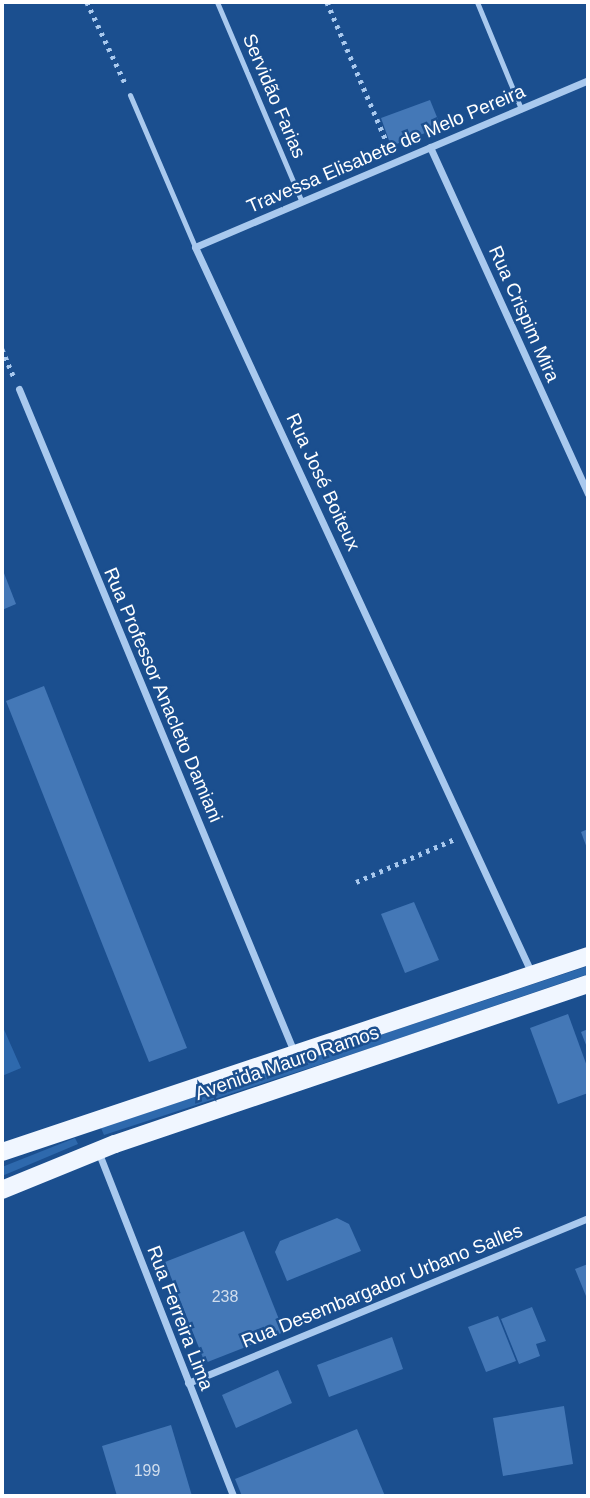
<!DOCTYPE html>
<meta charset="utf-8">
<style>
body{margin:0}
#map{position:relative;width:590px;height:1498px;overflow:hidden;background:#1b4f8f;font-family:Helvetica,sans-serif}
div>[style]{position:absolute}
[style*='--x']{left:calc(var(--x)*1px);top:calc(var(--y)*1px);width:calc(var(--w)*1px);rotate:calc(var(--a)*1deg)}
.green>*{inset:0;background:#2e69ad}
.building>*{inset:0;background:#4478b7}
.path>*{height:4.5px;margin-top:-2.25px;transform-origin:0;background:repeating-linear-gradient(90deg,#a9c9ee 0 3.5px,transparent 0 8.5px)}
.service>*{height:5px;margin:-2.5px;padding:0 2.5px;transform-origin:2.5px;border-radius:2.5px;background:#a9c9ee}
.minor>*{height:7px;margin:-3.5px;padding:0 3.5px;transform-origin:3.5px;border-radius:3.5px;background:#a9c9ee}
.primary>*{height:18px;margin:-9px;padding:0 9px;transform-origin:9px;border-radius:9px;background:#f0f6ff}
span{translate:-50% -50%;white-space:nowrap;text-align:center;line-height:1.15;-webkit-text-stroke:5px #1b4f8f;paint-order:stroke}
.number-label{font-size:16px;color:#d0dded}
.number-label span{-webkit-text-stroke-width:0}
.street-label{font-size:19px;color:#fff}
.frame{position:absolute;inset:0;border:4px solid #fff;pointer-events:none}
</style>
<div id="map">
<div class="green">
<div style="clip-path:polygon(588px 966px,588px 974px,374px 1047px,104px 1135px,101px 1128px)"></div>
<div style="clip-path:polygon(2px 1025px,21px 1068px,2px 1076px)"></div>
<div style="clip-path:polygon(75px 1138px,78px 1144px,2px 1176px,2px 1167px)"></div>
</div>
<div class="building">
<div style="clip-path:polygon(430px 100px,441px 127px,391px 146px,381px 118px)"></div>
<div style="clip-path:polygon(2px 568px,16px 604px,2px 610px)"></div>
<div style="clip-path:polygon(44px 686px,187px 1048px,149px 1062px,6px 701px)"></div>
<div style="clip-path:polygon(588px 829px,588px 851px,581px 832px)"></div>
<div style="clip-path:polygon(414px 902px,439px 960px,405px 973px,381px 914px)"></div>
<div style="clip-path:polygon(568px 1014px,588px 1069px,588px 1093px,558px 1104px,530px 1028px)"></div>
<div style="clip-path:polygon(588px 1029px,588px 1050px,581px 1032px)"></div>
<div style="clip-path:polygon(337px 1218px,349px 1224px,361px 1251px,287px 1281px,275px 1252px,280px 1241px)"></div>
<div style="clip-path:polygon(244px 1231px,284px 1332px,205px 1363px,165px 1262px)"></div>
<div style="clip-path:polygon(588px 1264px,588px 1301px,575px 1269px)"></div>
<div style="clip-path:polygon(532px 1307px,546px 1341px,536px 1344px,540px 1356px,519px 1364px,501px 1319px)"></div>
<div style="clip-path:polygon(498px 1316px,516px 1361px,486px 1372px,468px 1327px)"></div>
<div style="clip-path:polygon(392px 1337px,403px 1369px,329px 1397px,317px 1365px)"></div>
<div style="clip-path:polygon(278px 1370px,292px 1403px,236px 1428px,222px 1395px)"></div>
<div style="clip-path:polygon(564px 1406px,573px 1464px,503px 1476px,493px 1418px)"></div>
<div style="clip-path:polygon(171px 1425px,192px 1496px,117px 1496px,102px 1446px)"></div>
<div style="clip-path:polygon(357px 1429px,385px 1496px,242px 1496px,235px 1479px)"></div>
</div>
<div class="path">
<div style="--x:87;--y:2;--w:92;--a:64.8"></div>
<div style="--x:327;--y:2;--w:163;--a:66.9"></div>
<div style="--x:2;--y:349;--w:33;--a:67"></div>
<div style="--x:356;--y:882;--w:108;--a:-23.5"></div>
</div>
<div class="service">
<div style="--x:217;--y:2;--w:217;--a:67"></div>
<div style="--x:477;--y:2;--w:116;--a:67.6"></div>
<div style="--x:130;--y:95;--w:165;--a:66.8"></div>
</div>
<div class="minor">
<div style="--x:430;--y:147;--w:381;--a:65.5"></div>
<div style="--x:19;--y:389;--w:718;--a:67.47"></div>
<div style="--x:532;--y:974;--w:801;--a:-114.87"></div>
<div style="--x:195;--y:247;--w:427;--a:-23"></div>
<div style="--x:98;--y:1151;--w:370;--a:68.6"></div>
<div style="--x:188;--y:1383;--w:433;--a:-22.4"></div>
</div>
<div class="primary">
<div style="--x:2;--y:1152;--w:618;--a:-18.49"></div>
<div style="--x:2;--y:1190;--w:122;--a:-22.2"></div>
<div style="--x:115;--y:1144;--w:499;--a:-18.7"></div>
</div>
<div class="number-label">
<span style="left:225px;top:1297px">238</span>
<span style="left:147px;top:1471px">199</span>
</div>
<div class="street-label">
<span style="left:274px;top:96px;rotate:67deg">Servidão Farias</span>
<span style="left:386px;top:149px;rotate:-23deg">Travessa Elisabete de Melo Pereira</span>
<span style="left:524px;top:314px;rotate:66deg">Rua Crispim Mira</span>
<span style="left:323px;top:482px;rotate:65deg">Rua José Boiteux</span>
<span style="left:163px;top:695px;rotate:67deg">Rua Professor Anacleto Damiani</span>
<span style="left:287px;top:1063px;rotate:-19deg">Avenida Mauro Ramos</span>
<span style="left:382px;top:1286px;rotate:-22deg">Rua Desembargador Urbano Salles</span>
<span style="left:180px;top:1318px;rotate:69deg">Rua Ferreira Lima</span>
</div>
<div class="frame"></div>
</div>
